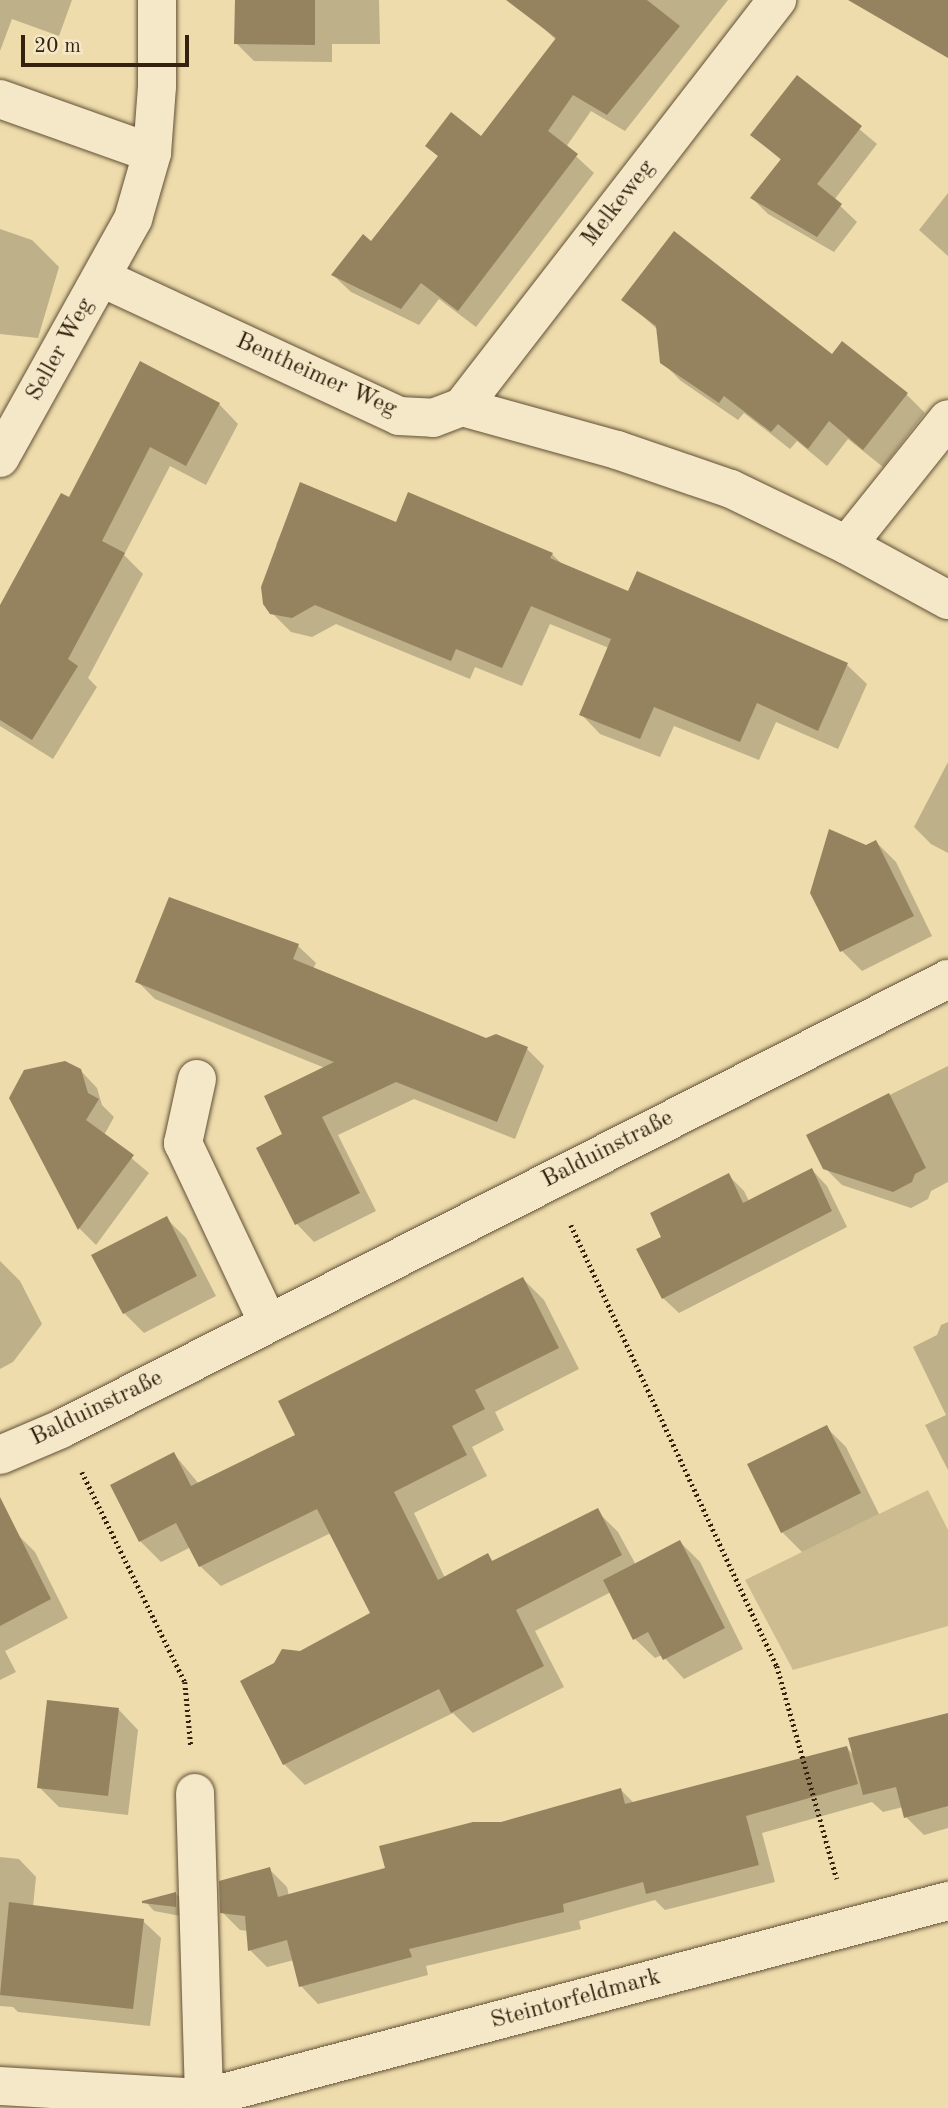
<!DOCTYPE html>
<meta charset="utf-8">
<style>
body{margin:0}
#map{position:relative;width:948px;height:2108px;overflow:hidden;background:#eedcac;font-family:"Old Standard TT",serif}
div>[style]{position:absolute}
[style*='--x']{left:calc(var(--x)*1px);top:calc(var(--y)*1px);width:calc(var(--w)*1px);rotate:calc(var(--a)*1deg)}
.green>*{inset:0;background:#cebc91}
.shadow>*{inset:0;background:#0003}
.building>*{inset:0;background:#958360}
.path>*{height:4.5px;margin-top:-2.25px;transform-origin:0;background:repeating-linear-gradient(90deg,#34220e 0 2px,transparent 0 5.5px)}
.roads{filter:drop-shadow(0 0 2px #625036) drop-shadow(0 0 2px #625036)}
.minor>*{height:38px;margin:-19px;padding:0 19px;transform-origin:19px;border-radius:19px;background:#f4e8c9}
span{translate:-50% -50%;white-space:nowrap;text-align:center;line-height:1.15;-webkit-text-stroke:5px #f4e8c9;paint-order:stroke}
.street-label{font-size:24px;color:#34220e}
.scale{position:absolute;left:21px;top:35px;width:168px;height:32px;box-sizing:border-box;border:4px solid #34220e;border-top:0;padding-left:9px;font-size:21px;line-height:24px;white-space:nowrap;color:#34220e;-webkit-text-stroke:5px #f4e8c9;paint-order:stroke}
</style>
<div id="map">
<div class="green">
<div style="clip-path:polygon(928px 1490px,948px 1530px,948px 1626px,793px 1670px,745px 1580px)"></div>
</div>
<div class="shadow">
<div style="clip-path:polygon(0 0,72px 0,59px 36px,12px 19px,0 51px)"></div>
<div style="clip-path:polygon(236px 0,379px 0,380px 44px,332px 44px,332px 62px,254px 61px,236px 43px)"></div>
<div style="clip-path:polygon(552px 0,728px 0,625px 131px,591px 111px,566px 147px,594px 173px,476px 327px,439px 299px,419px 325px,351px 292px,333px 275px,372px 243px,439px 157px,427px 146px,481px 138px,556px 40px,536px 21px)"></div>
<div style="clip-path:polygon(797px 77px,877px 144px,834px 200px,857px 222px,834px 252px,768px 214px,752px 198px,782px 161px,752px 134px)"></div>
<div style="clip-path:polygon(948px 193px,948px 256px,919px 230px)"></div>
<div style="clip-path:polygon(0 229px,32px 240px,59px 267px,38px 338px,0 334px)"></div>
<div style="clip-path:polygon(624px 299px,832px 357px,907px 395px,925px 413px,883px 467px,848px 439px,827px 466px,797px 441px,790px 449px,744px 413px,738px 420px,681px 381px,662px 362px,658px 330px)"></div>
<div style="clip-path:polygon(140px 364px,219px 404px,238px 424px,206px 485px,170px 466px,124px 555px,143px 574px,88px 678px,97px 687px,53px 759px,0 726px,0 618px,70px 499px)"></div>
<div style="clip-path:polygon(301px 485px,397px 524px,552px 554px,564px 566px,629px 593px,638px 574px,847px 665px,867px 684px,838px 749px,776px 722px,759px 760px,674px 726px,660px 757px,600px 734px,581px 714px,609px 648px,550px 624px,522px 686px,475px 667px,470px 679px,336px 624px,312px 637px,291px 632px,271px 612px,279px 547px,276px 545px)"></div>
<div style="clip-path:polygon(948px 762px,948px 853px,931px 844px,914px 827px)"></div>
<div style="clip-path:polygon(876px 842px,896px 862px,932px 936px,862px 971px,842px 951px,866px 847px)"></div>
<div style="clip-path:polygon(298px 946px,316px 963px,313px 969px,486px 1040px,527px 1049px,544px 1066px,515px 1139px,414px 1099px,338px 1135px,376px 1211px,314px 1242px,297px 1224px,258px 1148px,284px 1134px,325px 1068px,155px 999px,137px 981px)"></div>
<div style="clip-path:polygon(948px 1066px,948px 1182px,931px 1191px,928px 1199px,911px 1208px,842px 1185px,825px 1168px,809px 1135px)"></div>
<div style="clip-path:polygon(80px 1070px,97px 1088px,102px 1105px,114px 1117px,104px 1135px,149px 1173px,96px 1245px,80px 1229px,11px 1098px)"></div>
<div style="clip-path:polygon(812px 1170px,827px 1186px,847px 1227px,679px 1313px,663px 1298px,728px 1175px,744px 1191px,749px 1201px)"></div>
<div style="clip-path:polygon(166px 1218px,186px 1238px,216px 1296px,144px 1333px,124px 1313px,94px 1256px)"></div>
<div style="clip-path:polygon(0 1261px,20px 1281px,42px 1324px,13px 1362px,0 1369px)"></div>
<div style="clip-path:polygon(523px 1279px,544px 1300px,579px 1369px,495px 1412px,504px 1430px,472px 1447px,487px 1476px,414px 1513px,445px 1578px,487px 1556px,494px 1562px,597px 1511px,618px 1532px,636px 1565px,680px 1542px,700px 1562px,743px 1649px,684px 1679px,662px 1655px,655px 1658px,635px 1639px,611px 1592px,535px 1631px,564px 1687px,473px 1733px,453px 1713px,305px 1785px,284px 1764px,300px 1653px,372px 1614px,331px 1533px,221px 1586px,200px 1566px,191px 1547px,161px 1562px,140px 1541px,174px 1454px,199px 1484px,297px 1436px)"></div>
<div style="clip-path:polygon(948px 1322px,948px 1470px,925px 1425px,946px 1415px,913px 1347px,937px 1335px,941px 1325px)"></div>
<div style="clip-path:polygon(826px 1427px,846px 1447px,879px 1514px,802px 1552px,782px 1532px)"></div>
<div style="clip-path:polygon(17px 1534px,35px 1552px,68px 1618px,5px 1651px,16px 1672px,0 1680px,0 1543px)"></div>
<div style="clip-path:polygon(119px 1710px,138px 1730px,128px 1815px,59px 1807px,39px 1787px)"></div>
<div style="clip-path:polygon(948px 1714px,948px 1828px,924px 1835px,906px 1817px,903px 1807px,883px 1812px,872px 1802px,762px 1833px,775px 1882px,665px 1910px,655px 1900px,579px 1921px,581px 1929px,426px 1966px,428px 1975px,318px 2004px,301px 1986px,294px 1960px,267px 1967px,250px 1950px,248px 1931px,240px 1930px,222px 1912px,269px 1869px,287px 1887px,289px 1896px,387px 1870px,502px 1824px,621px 1790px,634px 1803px,846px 1747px,854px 1755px)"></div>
<div style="clip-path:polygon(0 1857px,19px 1859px,36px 1877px,33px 1907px,143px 1921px,161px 1938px,150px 2026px,18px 2012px,13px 2007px,0 2006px)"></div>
<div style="clip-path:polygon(176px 1894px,186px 1904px,186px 1917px,154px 1911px,146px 1902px)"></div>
</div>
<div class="building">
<div style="clip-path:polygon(235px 0,315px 0,315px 45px,234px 44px)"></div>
<div style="clip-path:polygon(506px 0,647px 0,680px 26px,607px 115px,573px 95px,548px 131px,578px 154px,458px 311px,421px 283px,401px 309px,331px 275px,363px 234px,371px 241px,438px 156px,425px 146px,451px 112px,481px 136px,556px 38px)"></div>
<div style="clip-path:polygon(848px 0,948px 0,948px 58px)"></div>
<div style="clip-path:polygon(797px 75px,862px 126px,817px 184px,842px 204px,817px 237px,750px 198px,781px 159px,750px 135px)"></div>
<div style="clip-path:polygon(674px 231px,832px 354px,842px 341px,908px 393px,863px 450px,829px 421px,808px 449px,778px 424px,771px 432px,724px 396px,719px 403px,660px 363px,656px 326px,621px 300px)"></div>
<div style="clip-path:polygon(140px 361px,220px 403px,186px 466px,150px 447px,102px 541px,125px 553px,68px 659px,78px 666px,32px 740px,0 720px,0 605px,61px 493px,69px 497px)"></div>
<div style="clip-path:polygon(300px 482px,396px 522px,408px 492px,553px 553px,550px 558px,628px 591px,637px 571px,848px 663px,818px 731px,757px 703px,740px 742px,654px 707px,640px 739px,579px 715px,611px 639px,531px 606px,502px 668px,456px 649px,451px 661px,315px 605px,292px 618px,270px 614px,263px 604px,261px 587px)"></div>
<div style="clip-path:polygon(829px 829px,866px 845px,876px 840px,914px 916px,840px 952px,810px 893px)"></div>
<div style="clip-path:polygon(169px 897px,299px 944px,293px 959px,486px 1038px,496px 1034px,528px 1047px,497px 1122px,396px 1082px,322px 1117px,360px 1193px,295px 1225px,256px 1148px,282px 1134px,264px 1096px,334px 1062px,135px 982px)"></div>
<div style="clip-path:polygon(65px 1061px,81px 1069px,88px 1093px,99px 1099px,86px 1120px,134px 1155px,78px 1230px,9px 1098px,24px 1070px)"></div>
<div style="clip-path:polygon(889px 1093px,926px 1168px,915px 1174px,912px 1182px,893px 1192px,823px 1169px,806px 1135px)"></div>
<div style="clip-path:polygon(812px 1168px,832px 1211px,662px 1299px,636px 1249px,661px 1237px,650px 1213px,729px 1173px,743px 1203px)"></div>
<div style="clip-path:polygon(167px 1216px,197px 1276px,123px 1314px,91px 1255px)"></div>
<div style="clip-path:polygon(523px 1277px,559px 1348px,475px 1390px,485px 1409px,452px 1426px,467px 1455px,394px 1492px,438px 1580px,488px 1553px,492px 1561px,598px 1508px,622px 1555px,516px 1610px,544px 1666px,451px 1713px,439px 1689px,283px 1765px,240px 1681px,274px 1663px,282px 1649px,300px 1651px,370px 1613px,317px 1509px,199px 1567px,176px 1523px,139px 1542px,110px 1485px,174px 1452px,191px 1486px,295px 1435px,278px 1401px)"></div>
<div style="clip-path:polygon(827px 1425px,861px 1493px,781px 1533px,747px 1464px)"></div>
<div style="clip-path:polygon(0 1497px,51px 1599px,0 1626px)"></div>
<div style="clip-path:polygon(680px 1540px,725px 1628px,663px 1660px,648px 1632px,633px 1640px,603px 1580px)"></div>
<div style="clip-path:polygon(47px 1700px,119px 1708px,108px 1796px,37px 1788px)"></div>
<div style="clip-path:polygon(948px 1713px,948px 1806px,904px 1818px,896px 1787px,863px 1795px,848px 1738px)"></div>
<div style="clip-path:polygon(847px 1746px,858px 1784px,746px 1816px,759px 1865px,646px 1894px,643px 1882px,563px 1904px,564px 1912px,409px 1949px,412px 1957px,299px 1987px,287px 1940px,248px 1951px,245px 1916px,220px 1913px,219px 1881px,270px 1867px,278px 1897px,385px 1868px,379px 1846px,473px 1822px,501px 1822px,621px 1788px,625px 1804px)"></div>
<div style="clip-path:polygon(176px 1892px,176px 1907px,142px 1903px,142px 1901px)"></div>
<div style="clip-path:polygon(9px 1902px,144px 1919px,133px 2009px,0 1995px)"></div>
</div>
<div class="path">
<div style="--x:571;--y:1225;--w:487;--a:65"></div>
<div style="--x:777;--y:1666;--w:221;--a:74.3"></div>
<div style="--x:82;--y:1472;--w:234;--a:63.9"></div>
<div style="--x:185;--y:1682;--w:65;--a:84.7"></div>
</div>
<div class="roads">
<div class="minor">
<div style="--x:0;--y:99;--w:161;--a:19.6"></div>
<div style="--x:102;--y:278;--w:327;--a:24.9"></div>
<div style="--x:399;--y:416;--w:34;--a:3"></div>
<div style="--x:433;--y:418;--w:31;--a:-21"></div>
<div style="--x:462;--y:407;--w:161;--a:15.5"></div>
<div style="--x:617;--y:450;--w:120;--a:18.9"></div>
<div style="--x:731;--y:489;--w:129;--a:25.8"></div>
<div style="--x:847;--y:545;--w:115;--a:28.6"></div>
<div style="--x:462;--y:407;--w:515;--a:-52.26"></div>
<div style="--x:0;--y:458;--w:274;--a:-60.9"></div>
<div style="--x:133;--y:219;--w:69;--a:-73.9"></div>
<div style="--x:152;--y:153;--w:67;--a:-85.7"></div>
<div style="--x:157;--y:86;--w:86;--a:-90"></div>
<div style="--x:847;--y:545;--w:161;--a:-51.3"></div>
<div style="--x:197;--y:1079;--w:66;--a:102.3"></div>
<div style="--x:183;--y:1143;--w:199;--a:64.7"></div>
<div style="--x:0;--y:1455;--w:66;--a:-23.1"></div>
<div style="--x:61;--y:1429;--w:995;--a:-26.9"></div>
<div style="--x:195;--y:1793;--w:305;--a:88.3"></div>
<div style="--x:0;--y:2086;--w:204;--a:3.4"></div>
<div style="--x:204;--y:2098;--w:770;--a:-14.83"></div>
</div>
</div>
<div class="street-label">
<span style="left:619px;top:204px;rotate:-52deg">Melkeweg</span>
<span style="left:61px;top:350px;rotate:-61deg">Seller Weg</span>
<span style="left:316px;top:376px;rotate:24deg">Bentheimer Weg</span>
<span style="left:608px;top:1150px;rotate:-27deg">Balduinstraße</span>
<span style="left:97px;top:1409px;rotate:-26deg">Balduinstraße</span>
<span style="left:576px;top:2000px;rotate:-15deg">Steintorfeldmark</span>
</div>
<div class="scale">20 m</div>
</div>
